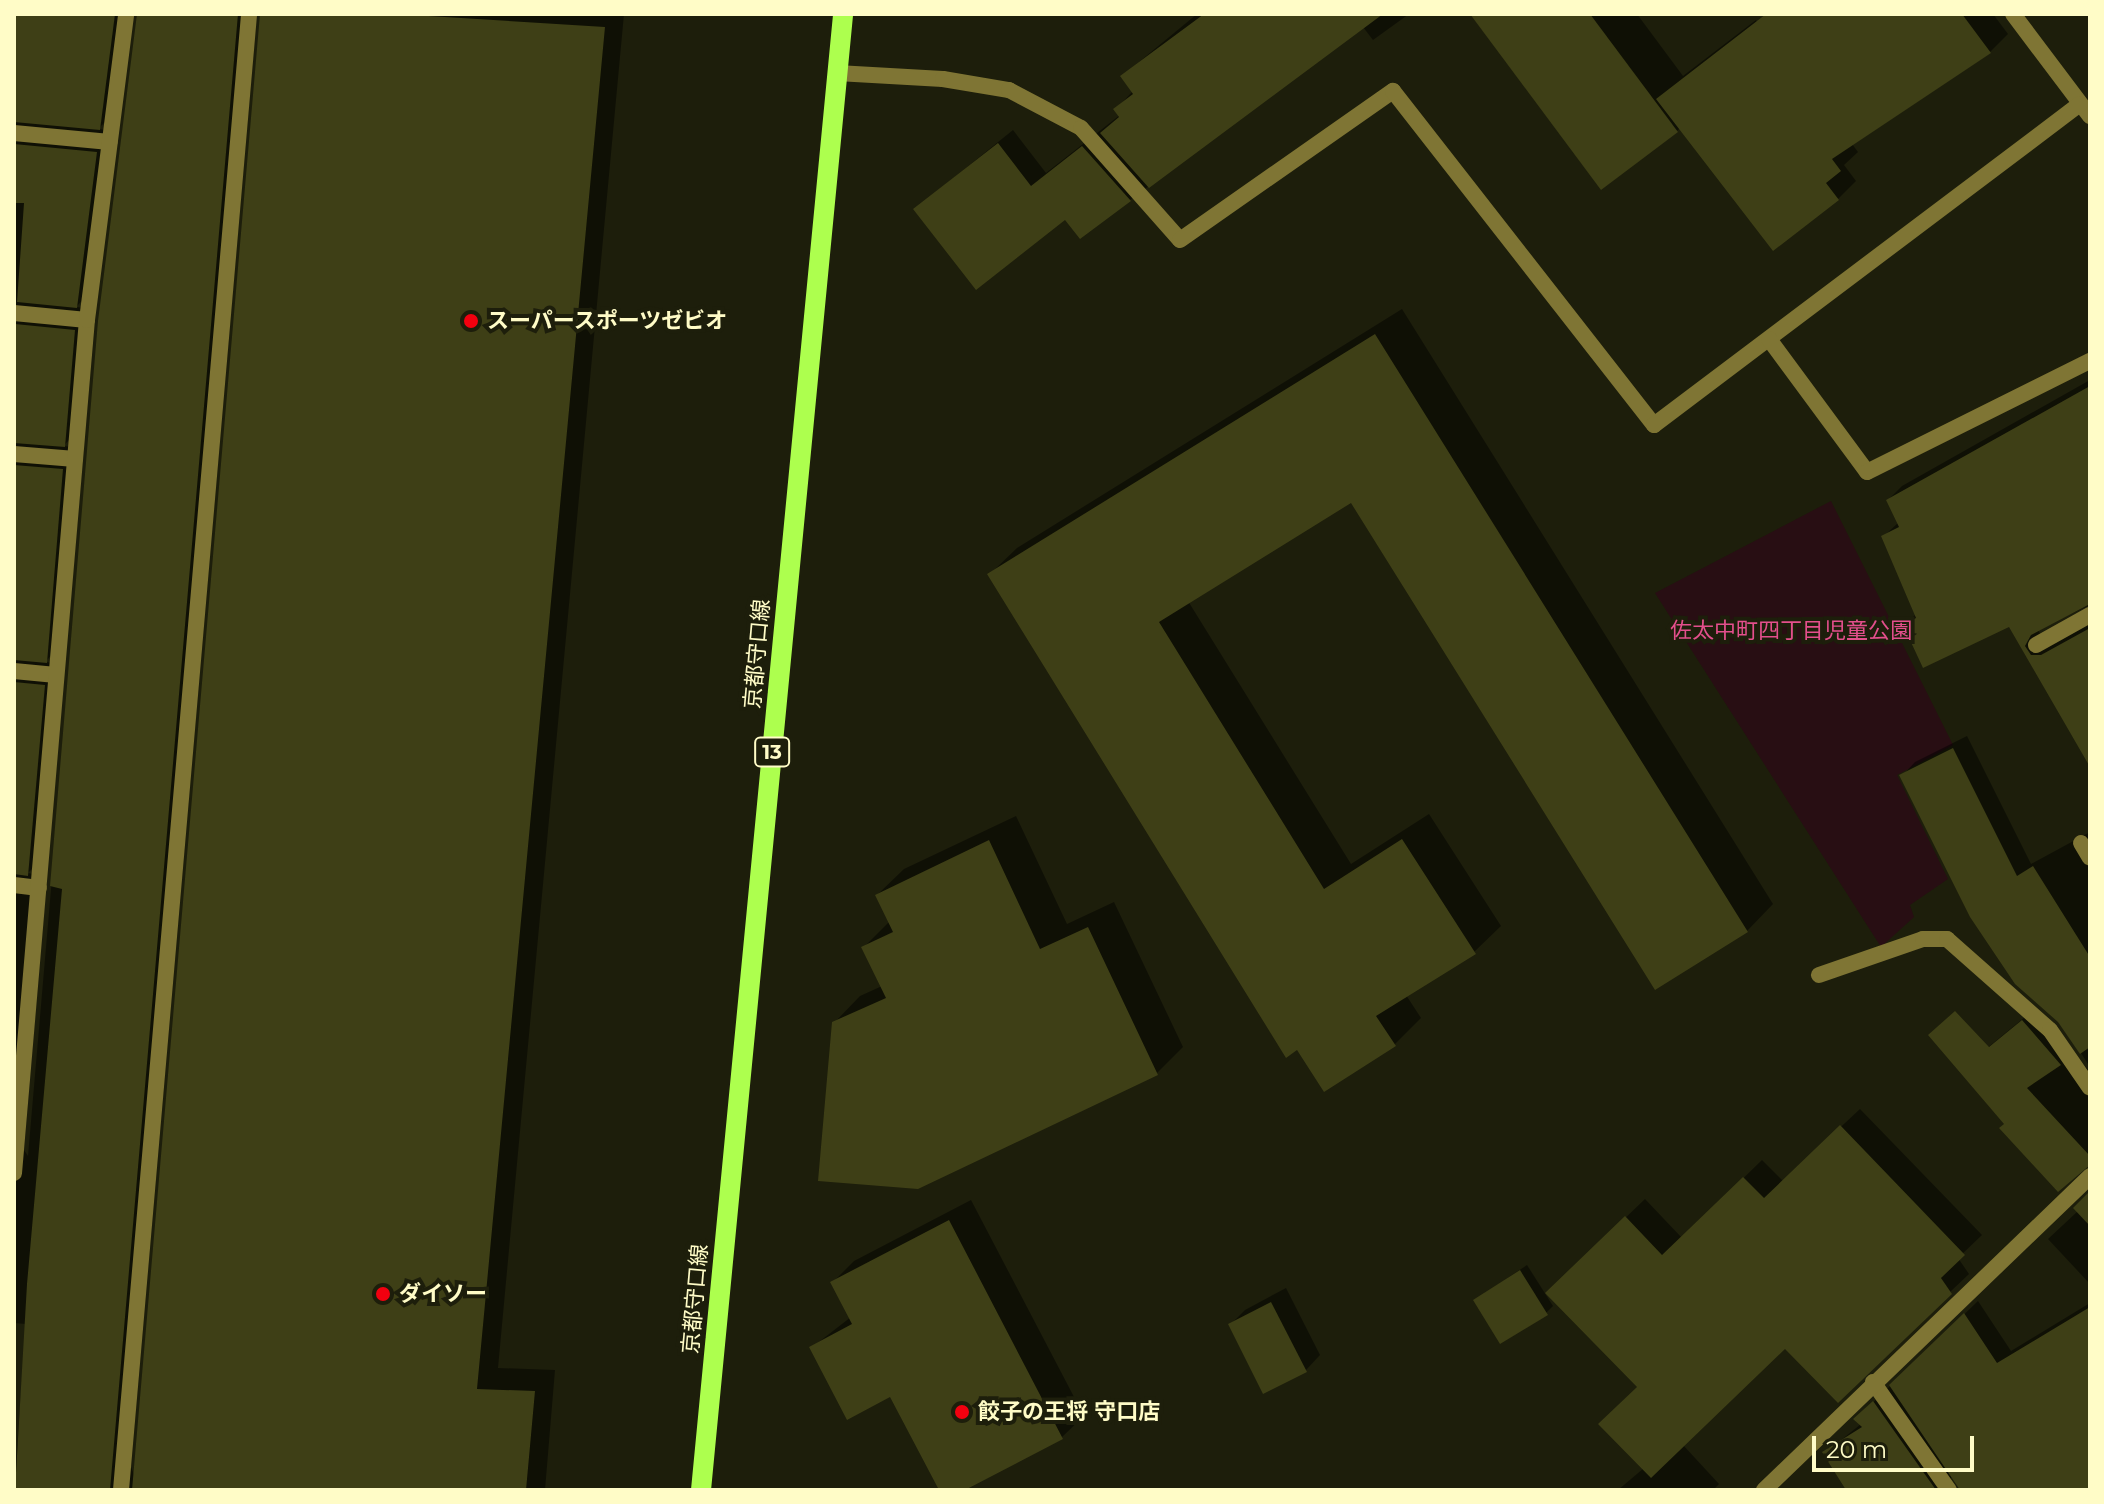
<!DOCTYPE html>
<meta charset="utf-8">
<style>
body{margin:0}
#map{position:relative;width:2104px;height:1504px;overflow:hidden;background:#1d1e0b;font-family:Montserrat,"Noto Sans JP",sans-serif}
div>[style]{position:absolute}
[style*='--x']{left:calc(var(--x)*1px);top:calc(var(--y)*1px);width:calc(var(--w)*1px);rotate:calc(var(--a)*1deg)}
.green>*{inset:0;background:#280e13}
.shadow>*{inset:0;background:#0007}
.building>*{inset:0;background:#3e3f16}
.service>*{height:16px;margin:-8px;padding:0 8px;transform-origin:8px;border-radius:8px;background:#7f7534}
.minor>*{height:16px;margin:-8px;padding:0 8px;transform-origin:8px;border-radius:8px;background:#7f7534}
.primary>*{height:20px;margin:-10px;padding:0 10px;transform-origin:10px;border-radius:10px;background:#adff4e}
.dots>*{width:22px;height:22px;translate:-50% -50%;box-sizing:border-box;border:4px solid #1d1e0b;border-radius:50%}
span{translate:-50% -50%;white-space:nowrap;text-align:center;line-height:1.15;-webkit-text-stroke:8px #1d1e0b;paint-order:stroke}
.shield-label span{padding:2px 6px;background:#1d1e0b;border:2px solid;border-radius:6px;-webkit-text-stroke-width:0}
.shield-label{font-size:20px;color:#fffcc7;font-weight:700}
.poi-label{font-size:22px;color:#fffcc7;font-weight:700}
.left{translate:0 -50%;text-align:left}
.park-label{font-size:22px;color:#e34f8c}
.street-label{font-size:22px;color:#fffcc7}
.frame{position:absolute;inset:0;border:16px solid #fffcc7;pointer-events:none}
.scale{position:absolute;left:1812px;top:1436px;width:162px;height:36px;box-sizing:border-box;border:4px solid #fffcc7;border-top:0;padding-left:10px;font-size:24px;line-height:28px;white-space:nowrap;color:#fffcc7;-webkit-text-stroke:6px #1d1e0b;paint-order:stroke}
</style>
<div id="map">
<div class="green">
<div style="clip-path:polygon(1831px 501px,1953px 745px,1897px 775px,1948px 879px,1910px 905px,1914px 917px,1881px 947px,1655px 593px)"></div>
</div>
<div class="shadow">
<div style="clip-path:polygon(14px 14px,133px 14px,121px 106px,98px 129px,118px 131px,98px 284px,76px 307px,96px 309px,86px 424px,63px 446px,84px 448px,67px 639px,45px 662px,65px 664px,49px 852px,28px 873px,47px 877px,24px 1150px,28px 1156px,100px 321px,139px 14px,257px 14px,131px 1467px,135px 1477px,262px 14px,624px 14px,498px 1368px,555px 1370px,545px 1490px,14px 1490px,26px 1324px,14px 1323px)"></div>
<div style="clip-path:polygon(1197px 14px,1409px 14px,1373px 40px,1363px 27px,1130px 200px,1066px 218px,915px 209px,1013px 130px,1046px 173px,1120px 115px,1116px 109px,1133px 91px,1122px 76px)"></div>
<div style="clip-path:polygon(1472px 14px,1637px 14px,1683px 76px,1756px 20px,1764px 31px,1786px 14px,1993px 14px,2008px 34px,1990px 52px,1852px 144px,1858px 152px,1844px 165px,1856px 181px,1838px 199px,1680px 128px,1677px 131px)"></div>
<div style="clip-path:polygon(1402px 309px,1773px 904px,1747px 931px,1351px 500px,1188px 601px,1351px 864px,1429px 814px,1501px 926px,1474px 952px,1406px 995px,1421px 1018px,1394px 1045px,990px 574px,1017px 548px)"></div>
<div style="clip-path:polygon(2090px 380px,2090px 605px,2038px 629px,2043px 641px,2090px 623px,2090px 763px,2010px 624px,1905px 625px,1916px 614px,1883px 537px,1899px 522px,1888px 500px,1902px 486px)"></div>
<div style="clip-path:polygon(1967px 736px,2031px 864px,2090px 832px,2090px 1067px,1902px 776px,1915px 762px)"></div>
<div style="clip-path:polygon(1016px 816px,1067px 924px,1114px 902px,1183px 1047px,1157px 1073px,918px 1187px,834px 1023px,860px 996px,882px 986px,864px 947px,890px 921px,877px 895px,904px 869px)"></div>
<div style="clip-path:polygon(2036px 1008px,2090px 1072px,2090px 1165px,2006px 1124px,1975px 1058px)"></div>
<div style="clip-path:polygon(1860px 1109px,1982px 1235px,1958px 1258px,1969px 1274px,1950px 1292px,1785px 1347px,1683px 1445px,1719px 1484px,1713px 1490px,1618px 1490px,1644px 1468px,1639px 1387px,1566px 1275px,1645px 1199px,1682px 1238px,1762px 1160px,1783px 1181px)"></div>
<div style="clip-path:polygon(2090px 1190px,2090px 1284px,2048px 1239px,2078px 1211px)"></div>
<div style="clip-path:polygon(971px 1200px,1084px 1416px,1062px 1437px,960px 1490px,941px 1490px,891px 1395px,811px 1348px,851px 1317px,833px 1282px,854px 1261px)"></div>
<div style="clip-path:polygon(1527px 1265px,1553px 1306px,1546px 1313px,1475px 1300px)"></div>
<div style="clip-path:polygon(1286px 1288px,1320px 1355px,1306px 1370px,1231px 1324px,1245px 1310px)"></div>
<div style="clip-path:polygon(1978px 1301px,2011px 1351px,2090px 1303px,2090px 1490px,1983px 1490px,1954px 1475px,1939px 1490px,1848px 1490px,1825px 1453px,1861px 1424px,1856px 1419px)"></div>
</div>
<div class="building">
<div style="clip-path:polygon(14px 14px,115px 14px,100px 130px,14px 122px)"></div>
<div style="clip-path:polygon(137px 14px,238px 14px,110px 1490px,15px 1490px,27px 1284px,62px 889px,50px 886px,98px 321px)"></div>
<div style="clip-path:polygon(260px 14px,396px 14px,605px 27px,477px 1389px,535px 1391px,526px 1490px,132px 1490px)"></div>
<div style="clip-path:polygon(1204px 14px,1383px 14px,1149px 188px,1100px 133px,1119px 117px,1113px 109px,1133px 94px,1120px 76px)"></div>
<div style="clip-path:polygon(1470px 14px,1590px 14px,1678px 132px,1601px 190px)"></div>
<div style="clip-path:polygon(1766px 14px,1962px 14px,1991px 53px,1832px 159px,1841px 171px,1826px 183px,1839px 200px,1773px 251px,1656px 99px)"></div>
<div style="clip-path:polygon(998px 143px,1031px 186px,1082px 146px,1131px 201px,1080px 239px,1065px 220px,976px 290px,913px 209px)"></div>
<div style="clip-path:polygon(14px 144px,97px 152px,77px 308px,17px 302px,24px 203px,14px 203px)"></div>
<div style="clip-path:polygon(15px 324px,75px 330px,65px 447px,14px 443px)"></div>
<div style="clip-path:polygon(1375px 334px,1748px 932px,1655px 990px,1351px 503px,1159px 622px,1324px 889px,1402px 839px,1476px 954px,1376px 1016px,1396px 1046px,1324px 1092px,1297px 1050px,1286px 1058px,987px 574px)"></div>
<div style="clip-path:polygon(2090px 386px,2090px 604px,2031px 635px,2025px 646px,2031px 655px,2041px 655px,2090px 628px,2090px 767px,2009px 627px,1923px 668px,1903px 625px,1916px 618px,1881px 536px,1899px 527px,1886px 500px)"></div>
<div style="clip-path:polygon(14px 465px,63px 469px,47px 663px,14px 660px)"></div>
<div style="clip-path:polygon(14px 682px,45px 685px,28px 876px,14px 874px)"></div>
<div style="clip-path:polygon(1953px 748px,2017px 876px,2033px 866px,2090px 957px,2090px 1047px,2080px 1054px,2058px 1022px,2015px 984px,1970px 917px,1899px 775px)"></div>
<div style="clip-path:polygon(989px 840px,1040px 949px,1088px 927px,1158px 1075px,918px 1189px,818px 1181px,832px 1022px,886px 998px,861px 947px,893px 932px,875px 895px)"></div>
<div style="clip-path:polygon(1955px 1011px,1989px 1047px,2022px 1020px,2061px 1065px,2027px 1088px,2090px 1156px,2090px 1165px,2058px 1192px,1999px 1128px,2004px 1124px,1928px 1035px)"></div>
<div style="clip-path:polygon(1840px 1125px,1965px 1255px,1941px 1278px,1952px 1294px,1838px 1403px,1785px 1349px,1651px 1478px,1598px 1424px,1637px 1387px,1545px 1293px,1625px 1216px,1662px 1255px,1743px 1177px,1764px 1198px)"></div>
<div style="clip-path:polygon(2090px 1191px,2090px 1226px,2073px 1208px)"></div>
<div style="clip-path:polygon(949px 1220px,1063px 1439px,965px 1490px,939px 1490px,890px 1397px,847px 1420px,809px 1347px,852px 1324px,830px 1282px)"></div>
<div style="clip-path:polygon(1520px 1270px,1548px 1315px,1500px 1344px,1473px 1300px)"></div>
<div style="clip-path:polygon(1271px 1302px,1307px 1372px,1263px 1394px,1228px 1324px)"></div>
<div style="clip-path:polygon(2090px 1307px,2090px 1490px,1960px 1490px,1889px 1385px,1964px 1313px,1997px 1363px)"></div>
<div style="clip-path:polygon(1873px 1401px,1936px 1490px,1846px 1490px,1822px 1452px,1862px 1427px,1853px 1419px)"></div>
</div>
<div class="service">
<div style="--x:2081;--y:843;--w:17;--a:59"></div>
<div style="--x:1819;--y:975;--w:110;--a:-19.1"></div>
<div style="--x:1923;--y:939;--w:24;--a:0"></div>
<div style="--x:1947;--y:939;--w:137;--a:41.5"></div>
<div style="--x:2050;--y:1030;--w:70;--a:55.4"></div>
</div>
<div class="minor">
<div style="--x:2013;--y:14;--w:128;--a:53"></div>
<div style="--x:837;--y:73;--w:106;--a:3.2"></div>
<div style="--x:943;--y:79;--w:67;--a:9.5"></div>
<div style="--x:1009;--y:90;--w:81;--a:27.8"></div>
<div style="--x:1081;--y:128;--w:149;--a:48.5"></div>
<div style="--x:1180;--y:240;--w:260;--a:-35"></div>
<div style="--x:1393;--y:91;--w:424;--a:52"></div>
<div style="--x:1654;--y:425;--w:533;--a:-37"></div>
<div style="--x:14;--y:133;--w:96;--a:5.4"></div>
<div style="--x:14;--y:313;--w:73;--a:5.5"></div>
<div style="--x:1769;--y:339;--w:165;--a:53.6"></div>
<div style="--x:1867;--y:472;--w:249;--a:-26.5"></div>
<div style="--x:14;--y:454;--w:61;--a:4.7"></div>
<div style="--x:2036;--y:645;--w:62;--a:-29.1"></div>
<div style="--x:14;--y:671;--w:42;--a:5.4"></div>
<div style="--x:14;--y:885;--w:25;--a:7"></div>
<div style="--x:14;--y:1173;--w:856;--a:-85.11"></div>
<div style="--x:87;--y:320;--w:308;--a:-82.7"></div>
<div style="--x:1873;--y:1382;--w:132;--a:54.9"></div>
<div style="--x:121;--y:1490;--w:1482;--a:-85.04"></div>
<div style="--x:1764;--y:1490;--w:453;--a:-43.9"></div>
</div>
<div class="primary">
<div style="--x:701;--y:1490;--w:1483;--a:-84.5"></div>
</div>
<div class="dots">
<div style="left:471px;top:321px;background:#f2000f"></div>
<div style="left:383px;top:1294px;background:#f2000f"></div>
<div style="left:962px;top:1412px;background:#f2000f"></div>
</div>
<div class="shield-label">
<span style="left:772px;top:752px">13</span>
</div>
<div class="poi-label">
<span class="left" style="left:487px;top:321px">スーパースポーツゼビオ</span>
<span class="left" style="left:399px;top:1294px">ダイソー</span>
<span class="left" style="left:978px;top:1412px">餃子の王将 守口店</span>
</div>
<div class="park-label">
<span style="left:1791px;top:631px">佐太中町四丁目児童公園</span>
</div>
<div class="street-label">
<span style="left:757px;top:654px;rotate:-85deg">京都守口線</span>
<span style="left:695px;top:1299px;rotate:-85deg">京都守口線</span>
</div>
<div class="frame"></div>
<div class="scale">20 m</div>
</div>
